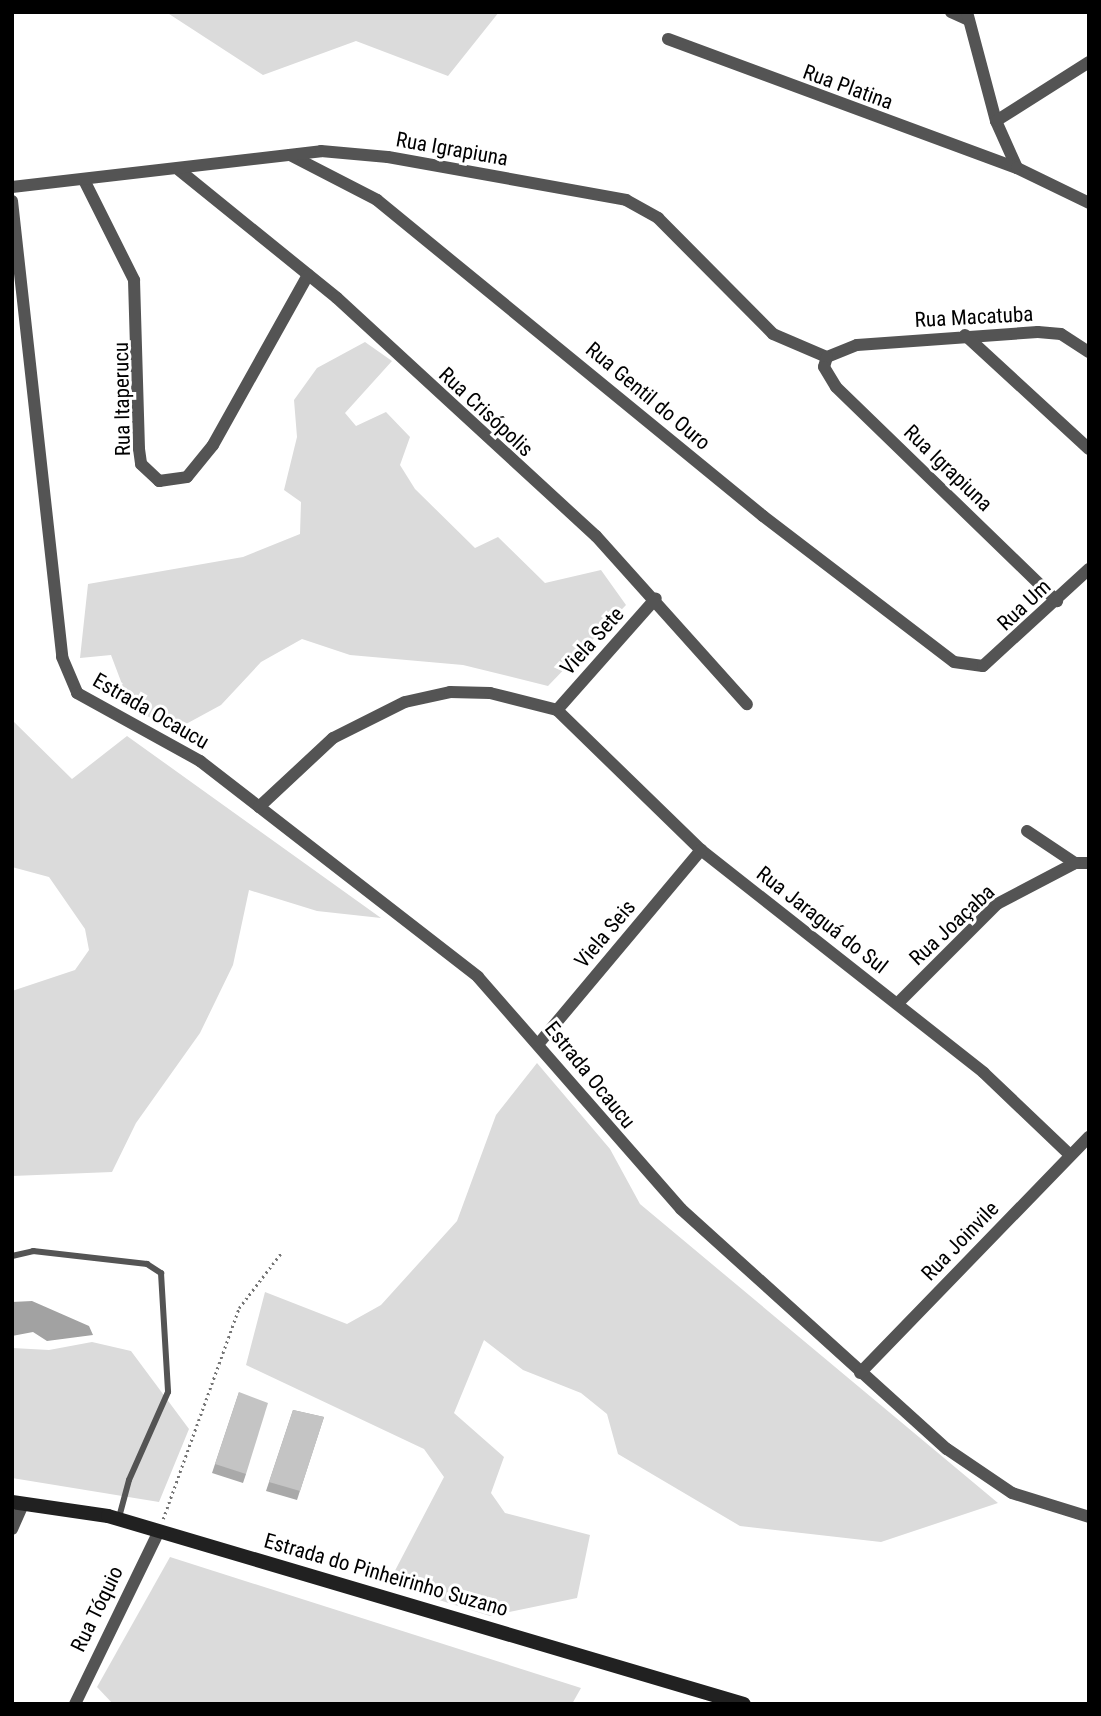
<!DOCTYPE html>
<meta charset="utf-8">
<style>
body{margin:0}
#map{position:relative;width:1101px;height:1716px;overflow:hidden;background:#fff;font-family:"Roboto Condensed",sans-serif}
div>[style]{position:absolute}
[style*='--x']{left:calc(var(--x)*1px);top:calc(var(--y)*1px);width:calc(var(--w)*1px);rotate:calc(var(--a)*1deg)}
.green>*{inset:0;background:#dbdbdb}
.water>*{inset:0;background:#a2a2a2}
.path>*{height:2.5px;margin-top:-1.25px;transform-origin:0;background:repeating-linear-gradient(90deg,#767676 0 2px,transparent 0 5.5px)}
.lane>*{height:6px;margin:-3px;padding:0 3px;transform-origin:3px;border-radius:3px;background:#545454}
.street>*{height:12px;margin:-6px;padding:0 6px;transform-origin:6px;border-radius:6px;background:#545454}
.secondary>*{height:14px;margin:-7px;padding:0 7px;transform-origin:7px;border-radius:7px;background:#212121}
.wall>*{inset:0;background:#a9a9a9}
.building>*{inset:0;background:#c4c4c4}
span{translate:-50% -50%;white-space:nowrap;text-align:center;line-height:1.15;-webkit-text-stroke:6px #fff;paint-order:stroke}
.street-label{font-size:21px;color:#000}
.frame{position:absolute;inset:0;border:14px solid #000;pointer-events:none}
</style>
<div id="map">
<div class="green">
<div style="clip-path:polygon(166px 12px,499px 12px,448px 76px,356px 41px,263px 75px)"></div>
<div style="clip-path:polygon(365px 342px,392px 361px,345px 413px,356px 426px,386px 412px,410px 437px,400px 465px,415px 489px,475px 548px,498px 537px,545px 583px,601px 570px,626px 605px,548px 686px,463px 665px,350px 655px,302px 639px,261px 662px,221px 705px,175px 730px,131px 708px,111px 655px,80px 658px,88px 584px,243px 557px,300px 534px,301px 502px,284px 490px,297px 437px,294px 400px,317px 368px)"></div>
<div style="clip-path:polygon(12px 720px,72px 779px,127px 736px,381px 918px,317px 911px,249px 890px,233px 965px,200px 1033px,136px 1123px,112px 1172px,12px 1176px,12px 991px,75px 970px,89px 950px,85px 929px,49px 877px,12px 867px)"></div>
<div style="clip-path:polygon(537px 1063px,610px 1149px,640px 1204px,998px 1503px,881px 1542px,740px 1526px,618px 1454px,607px 1414px,581px 1393px,523px 1370px,484px 1340px,454px 1413px,504px 1457px,491px 1493px,505px 1513px,590px 1535px,577px 1598px,490px 1616px,388px 1584px,444px 1477px,424px 1449px,246px 1365px,265px 1292px,347px 1324px,381px 1305px,457px 1221px,496px 1115px)"></div>
<div style="clip-path:polygon(92px 1342px,131px 1351px,189px 1429px,159px 1502px,12px 1478px,12px 1348px,49px 1350px)"></div>
<div style="clip-path:polygon(170px 1557px,581px 1688px,572px 1704px,113px 1704px,97px 1687px)"></div>
</div>
<div class="water">
<div style="clip-path:polygon(32px 1301px,89px 1326px,93px 1335px,47px 1341px,33px 1332px,12px 1336px,12px 1302px)"></div>
</div>
<div class="path">
<div style="--x:163;--y:1519;--w:224;--a:-70.2"></div>
<div style="--x:239;--y:1308;--w:69;--a:-52.6"></div>
</div>
<div class="lane">
<div style="--x:12;--y:1256;--w:22;--a:-13"></div>
<div style="--x:33;--y:1251;--w:115;--a:6.5"></div>
<div style="--x:147;--y:1264;--w:17;--a:33"></div>
<div style="--x:161;--y:1273;--w:119;--a:86.6"></div>
<div style="--x:168;--y:1392;--w:96;--a:113.9"></div>
<div style="--x:129;--y:1480;--w:39;--a:105"></div>
</div>
<div class="street">
<div style="--x:951;--y:12;--w:17;--a:24"></div>
<div style="--x:967;--y:12;--w:113;--a:75.1"></div>
<div style="--x:996;--y:121;--w:51;--a:65.9"></div>
<div style="--x:668;--y:39;--w:372;--a:20.3"></div>
<div style="--x:1017;--y:168;--w:80;--a:25.9"></div>
<div style="--x:996;--y:121;--w:110;--a:-32.4"></div>
<div style="--x:290;--y:155;--w:98;--a:27.3"></div>
<div style="--x:377;--y:200;--w:499;--a:39.3"></div>
<div style="--x:763;--y:516;--w:240;--a:37.4"></div>
<div style="--x:954;--y:662;--w:29;--a:8"></div>
<div style="--x:983;--y:666;--w:144;--a:-42.5"></div>
<div style="--x:179;--y:170;--w:203;--a:39"></div>
<div style="--x:337;--y:298;--w:352;--a:42.6"></div>
<div style="--x:596;--y:536;--w:226;--a:48.1"></div>
<div style="--x:84;--y:180;--w:112;--a:63.4"></div>
<div style="--x:134;--y:280;--w:169;--a:88.3"></div>
<div style="--x:139;--y:449;--w:15;--a:82"></div>
<div style="--x:141;--y:464;--w:25;--a:43"></div>
<div style="--x:159;--y:481;--w:28;--a:-8"></div>
<div style="--x:187;--y:477;--w:41;--a:-50.9"></div>
<div style="--x:213;--y:445;--w:195;--a:-60.8"></div>
<div style="--x:12;--y:187;--w:311;--a:-6.6"></div>
<div style="--x:321;--y:151;--w:67;--a:5.1"></div>
<div style="--x:388;--y:157;--w:242;--a:10.2"></div>
<div style="--x:626;--y:200;--w:37;--a:29"></div>
<div style="--x:658;--y:218;--w:163;--a:45.2"></div>
<div style="--x:773;--y:334;--w:59;--a:23.1"></div>
<div style="--x:827;--y:357;--w:32;--a:-22"></div>
<div style="--x:857;--y:345;--w:181;--a:-4.1"></div>
<div style="--x:1038;--y:332;--w:23;--a:5"></div>
<div style="--x:1061;--y:334;--w:33;--a:33"></div>
<div style="--x:12;--y:201;--w:459;--a:83.7"></div>
<div style="--x:62;--y:657;--w:39;--a:67"></div>
<div style="--x:77;--y:693;--w:141;--a:28.9"></div>
<div style="--x:200;--y:761;--w:352;--a:37.8"></div>
<div style="--x:478;--y:977;--w:308;--a:48.8"></div>
<div style="--x:681;--y:1209;--w:358;--a:42.1"></div>
<div style="--x:947;--y:1449;--w:78;--a:34.1"></div>
<div style="--x:1012;--y:1493;--w:81;--a:17.3"></div>
<div style="--x:965;--y:335;--w:168;--a:42.6"></div>
<div style="--x:827;--y:357;--w:10;--a:107"></div>
<div style="--x:824;--y:367;--w:23;--a:59"></div>
<div style="--x:836;--y:387;--w:308;--a:44.1"></div>
<div style="--x:557;--y:710;--w:149;--a:-48.5"></div>
<div style="--x:259;--y:807;--w:101;--a:-43"></div>
<div style="--x:333;--y:738;--w:80;--a:-26.6"></div>
<div style="--x:405;--y:702;--w:46;--a:-12.5"></div>
<div style="--x:450;--y:692;--w:40;--a:1.4"></div>
<div style="--x:490;--y:693;--w:69;--a:14.2"></div>
<div style="--x:557;--y:710;--w:201;--a:44.2"></div>
<div style="--x:701;--y:850;--w:360;--a:38.2"></div>
<div style="--x:984;--y:1073;--w:119;--a:43.6"></div>
<div style="--x:1027;--y:831;--w:58;--a:33.7"></div>
<div style="--x:1075;--y:863;--w:14;--a:0"></div>
<div style="--x:898;--y:1003;--w:140;--a:-45"></div>
<div style="--x:997;--y:904;--w:88;--a:-27.7"></div>
<div style="--x:540;--y:1042;--w:251;--a:-50"></div>
<div style="--x:860;--y:1373;--w:329;--a:-45.9"></div>
<div style="--x:12;--y:1529;--w:27;--a:-66"></div>
<div style="--x:75;--y:1704;--w:190;--a:-64.1"></div>
</div>
<div class="secondary">
<div style="--x:12;--y:1502;--w:97;--a:8.3"></div>
<div style="--x:108;--y:1516;--w:663;--a:16.47"></div>
</div>
<div class="wall">
<div style="clip-path:polygon(239px 1392px,246px 1474px,243px 1483px,212px 1473px)"></div>
<div style="clip-path:polygon(293px 1410px,324px 1417px,297px 1500px,266px 1491px)"></div>
</div>
<div class="building">
<div style="clip-path:polygon(239px 1392px,268px 1403px,246px 1474px,215px 1464px)"></div>
<div style="clip-path:polygon(293px 1410px,324px 1417px,300px 1491px,269px 1482px)"></div>
</div>
<div class="street-label">
<span style="left:848px;top:87px;rotate:20deg">Rua Platina</span>
<span style="left:452px;top:149px;rotate:10deg">Rua Igrapiuna</span>
<span style="left:974px;top:317px;rotate:-3deg">Rua Macatuba</span>
<span style="left:648px;top:396px;rotate:40deg">Rua Gentil do Ouro</span>
<span style="left:122px;top:399px;rotate:-91deg">Rua Itaperucu</span>
<span style="left:486px;top:412px;rotate:43deg">Rua Crisópolis</span>
<span style="left:948px;top:468px;rotate:44deg">Rua Igrapiuna</span>
<span style="left:1024px;top:605px;rotate:-43deg">Rua Um</span>
<span style="left:592px;top:641px;rotate:-48deg">Viela Sete</span>
<span style="left:151px;top:711px;rotate:30deg">Estrada Ocaucu</span>
<span style="left:822px;top:920px;rotate:38deg">Rua Jaraguá do Sul</span>
<span style="left:952px;top:925px;rotate:-43deg">Rua Joaçaba</span>
<span style="left:605px;top:934px;rotate:-50deg">Viela Seis</span>
<span style="left:590px;top:1075px;rotate:51deg">Estrada Ocaucu</span>
<span style="left:960px;top:1241px;rotate:-46deg">Rua Joinvile</span>
<span style="left:386px;top:1575px;rotate:16deg">Estrada do Pinheirinho Suzano</span>
<span style="left:97px;top:1609px;rotate:-64deg">Rua Tóquio</span>
</div>
<div class="frame"></div>
</div>
